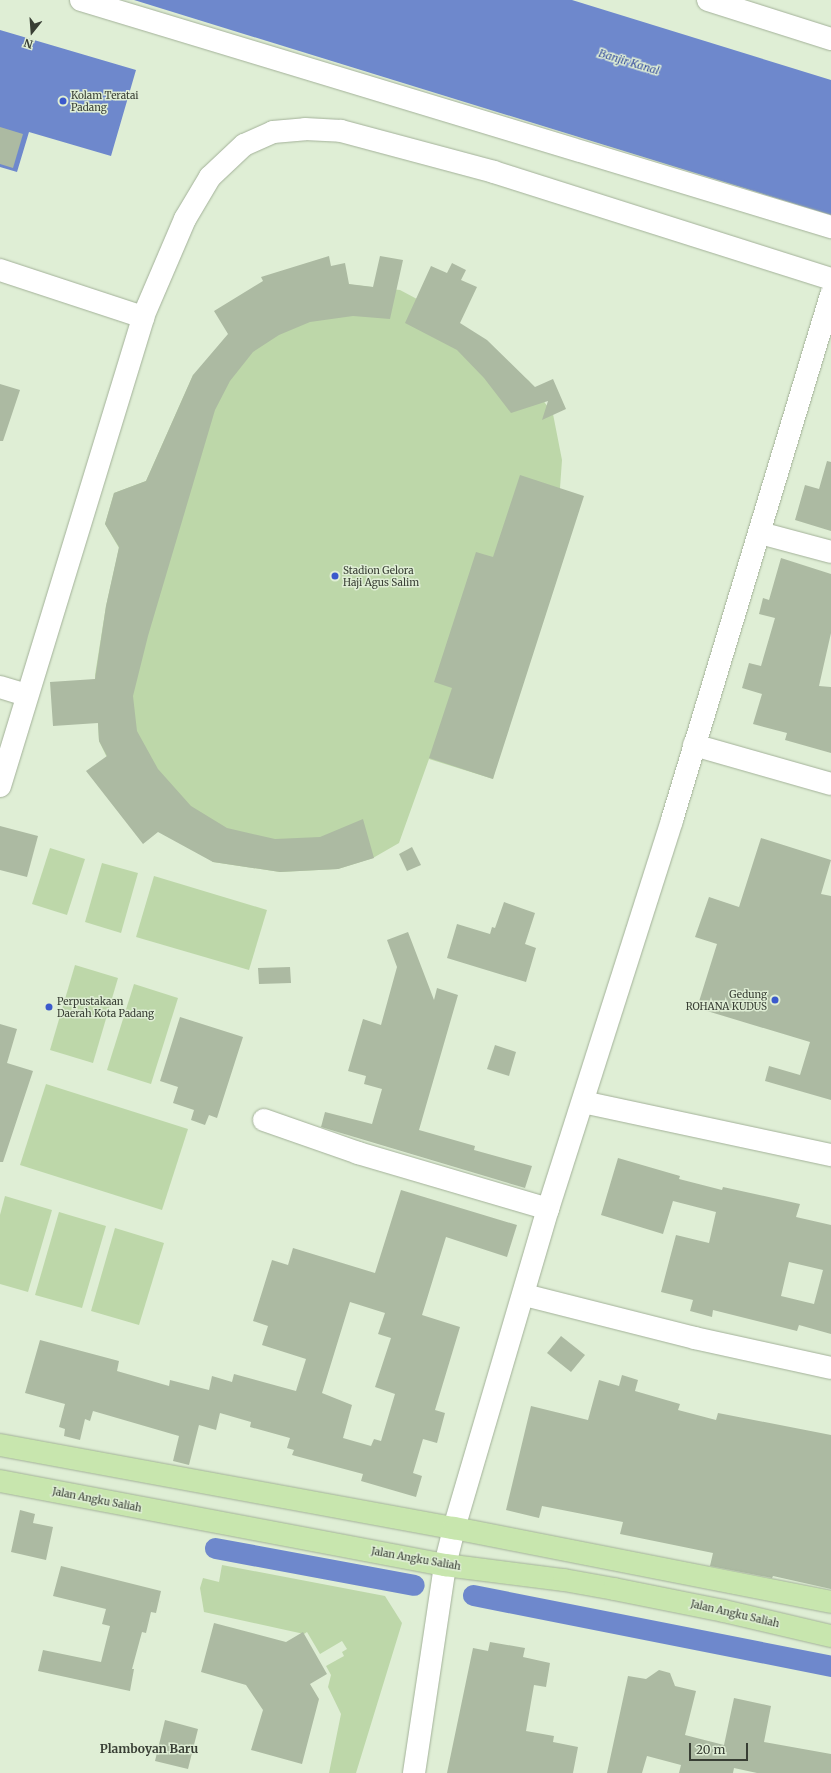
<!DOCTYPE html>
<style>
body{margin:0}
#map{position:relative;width:831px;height:1773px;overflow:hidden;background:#dfeed5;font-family:Merriweather,serif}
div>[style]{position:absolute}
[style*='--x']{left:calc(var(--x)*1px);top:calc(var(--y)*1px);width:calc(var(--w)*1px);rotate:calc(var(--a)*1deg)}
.green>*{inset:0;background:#bdd7a9}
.water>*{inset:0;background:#6e88cc}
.canal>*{height:21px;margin:-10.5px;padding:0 10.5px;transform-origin:10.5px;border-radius:10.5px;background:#6e88cc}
.building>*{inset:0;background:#acbaa2}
.roads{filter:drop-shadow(0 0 1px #a3b199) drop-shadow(0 0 1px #a3b199)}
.minor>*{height:22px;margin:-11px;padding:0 11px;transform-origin:11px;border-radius:11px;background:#fff}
.major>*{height:22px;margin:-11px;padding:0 11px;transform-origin:11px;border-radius:11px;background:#c8e6ae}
.dots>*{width:11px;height:11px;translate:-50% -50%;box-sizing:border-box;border:2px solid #dfeed5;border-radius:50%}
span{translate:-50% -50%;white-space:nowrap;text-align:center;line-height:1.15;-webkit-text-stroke:3px #dfeed5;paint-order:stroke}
.poi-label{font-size:10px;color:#383e34}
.left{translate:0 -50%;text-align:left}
.right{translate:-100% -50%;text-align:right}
.street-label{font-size:10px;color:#383e34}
.water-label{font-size:11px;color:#31499c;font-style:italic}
.quarter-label{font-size:12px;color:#383e34;font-weight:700}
.north{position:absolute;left:12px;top:12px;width:40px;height:40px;-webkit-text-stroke:3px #dfeed5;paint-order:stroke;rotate:197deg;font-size:11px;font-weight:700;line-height:16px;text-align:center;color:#383e34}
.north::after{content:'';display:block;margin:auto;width:14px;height:18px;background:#383e34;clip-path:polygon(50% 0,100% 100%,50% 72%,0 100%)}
.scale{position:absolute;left:689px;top:1743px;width:59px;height:18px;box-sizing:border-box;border:2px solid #383e34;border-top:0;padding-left:5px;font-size:12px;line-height:14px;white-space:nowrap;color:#383e34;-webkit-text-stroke:3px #dfeed5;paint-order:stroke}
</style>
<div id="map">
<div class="green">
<div style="clip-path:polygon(345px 284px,400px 290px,447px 315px,529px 381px,553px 414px,562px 460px,560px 488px,493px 779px,429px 759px,399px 843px,373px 858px,338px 869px,280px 872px,213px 862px,126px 797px,99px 741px,95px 675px,106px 606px,119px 548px,105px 524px,114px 493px,146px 481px,193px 375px)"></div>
<div style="clip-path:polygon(50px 848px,85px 859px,67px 915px,32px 904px)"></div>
<div style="clip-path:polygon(102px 863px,138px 873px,121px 933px,85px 922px)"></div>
<div style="clip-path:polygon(154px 876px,267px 910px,249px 970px,136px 937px)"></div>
<div style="clip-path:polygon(75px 965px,118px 978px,93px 1063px,50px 1050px)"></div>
<div style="clip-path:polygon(134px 984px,178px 998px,151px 1084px,107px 1070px)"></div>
<div style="clip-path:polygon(46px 1084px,188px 1129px,162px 1210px,20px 1165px)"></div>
<div style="clip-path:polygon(5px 1196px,52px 1210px,28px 1292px,0 1284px,0 1215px)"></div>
<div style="clip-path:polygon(59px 1212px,106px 1226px,82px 1308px,35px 1295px)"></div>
<div style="clip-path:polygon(115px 1228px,164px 1243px,139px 1325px,91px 1311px)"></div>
<div style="clip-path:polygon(222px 1565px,385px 1596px,402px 1623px,356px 1773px,329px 1773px,341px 1714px,328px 1687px,331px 1675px,326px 1666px,344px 1656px,342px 1652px,347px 1649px,342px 1641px,320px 1654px,307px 1632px,304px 1634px,204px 1612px,200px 1588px,203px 1578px,219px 1582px)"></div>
</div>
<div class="water">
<div style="clip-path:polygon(134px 0,572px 0,831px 80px,831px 215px)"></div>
<div style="clip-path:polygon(0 30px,136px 70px,111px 156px,29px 132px,17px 172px,0 167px)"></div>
</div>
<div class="canal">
<div style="--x:215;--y:1548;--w:202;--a:10.5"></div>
<div style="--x:473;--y:1595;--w:365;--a:11.2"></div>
</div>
<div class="building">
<div style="clip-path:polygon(0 127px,23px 134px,13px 168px,0 164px)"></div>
<div style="clip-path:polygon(329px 256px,331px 266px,345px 263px,349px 284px,373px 287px,380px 256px,403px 260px,390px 319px,353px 316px,310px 322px,279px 335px,253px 352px,230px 381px,215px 410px,148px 636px,133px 696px,137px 731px,158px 769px,191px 806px,227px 828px,275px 839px,320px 837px,363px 819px,374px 858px,338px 869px,280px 872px,213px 862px,158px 832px,143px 844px,86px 771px,107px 756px,99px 741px,98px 723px,53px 726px,50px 682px,95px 679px,106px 606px,119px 547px,105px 524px,114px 493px,146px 481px,193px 375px,228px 334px,214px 311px,263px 281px,261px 277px)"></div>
<div style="clip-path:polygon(452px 263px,466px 270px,461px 280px,477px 287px,460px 323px,487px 340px,535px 387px,553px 379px,566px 409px,542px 420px,548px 401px,511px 413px,484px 378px,457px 350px,405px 323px,431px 266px,447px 273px)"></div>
<div style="clip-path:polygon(0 384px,20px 390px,3px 441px,0 441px)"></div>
<div style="clip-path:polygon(827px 461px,831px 462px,831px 531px,795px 520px,805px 485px,819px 489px)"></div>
<div style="clip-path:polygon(520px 475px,584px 496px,493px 779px,429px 758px,452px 688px,434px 682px,476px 552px,493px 557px)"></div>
<div style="clip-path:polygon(781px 558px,831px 574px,831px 633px,819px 686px,831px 687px,831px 753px,785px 740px,787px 733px,753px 724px,762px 694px,742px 688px,749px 663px,761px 666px,775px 618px,759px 614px,763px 598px,769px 600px)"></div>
<div style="clip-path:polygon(0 826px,38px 836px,27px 877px,0 870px)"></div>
<div style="clip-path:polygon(761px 838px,831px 860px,821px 894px,831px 896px,831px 1100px,765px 1081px,769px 1066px,800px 1075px,810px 1042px,697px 1008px,717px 944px,695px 937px,709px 897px,739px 907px)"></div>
<div style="clip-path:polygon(412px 847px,421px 865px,407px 871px,399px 854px)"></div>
<div style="clip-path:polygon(504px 902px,535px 913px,525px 944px,536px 948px,526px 982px,447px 958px,457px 924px,490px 934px,492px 927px,495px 928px)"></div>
<div style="clip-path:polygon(408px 932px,434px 1000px,437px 988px,458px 995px,419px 1130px,475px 1146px,474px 1150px,532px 1166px,525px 1188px,321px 1127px,325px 1112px,372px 1124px,382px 1089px,364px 1084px,366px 1076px,348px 1071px,363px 1019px,381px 1025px,397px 967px,387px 940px)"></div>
<div style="clip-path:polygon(290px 967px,291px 983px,259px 984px,258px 968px)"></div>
<div style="clip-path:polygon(180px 1017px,243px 1037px,217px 1118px,209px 1115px,205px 1125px,191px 1120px,194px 1110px,173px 1103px,178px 1087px,160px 1081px)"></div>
<div style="clip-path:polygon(0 1024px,17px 1029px,7px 1063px,33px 1071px,3px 1162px,0 1162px)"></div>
<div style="clip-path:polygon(495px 1045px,516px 1052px,509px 1076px,487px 1069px)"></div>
<div style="clip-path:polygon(evenodd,618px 1158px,680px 1176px,679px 1179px,722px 1190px,723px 1187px,800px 1204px,796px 1217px,831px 1225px,831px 1334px,799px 1325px,797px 1331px,713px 1310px,712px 1317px,690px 1311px,693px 1300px,661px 1292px,676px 1235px,709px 1243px,716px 1212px,673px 1201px,663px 1234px,601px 1215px,618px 1158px,789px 1262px,823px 1270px,814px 1304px,781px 1296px,789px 1262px)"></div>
<div style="clip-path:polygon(evenodd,401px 1190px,517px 1225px,507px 1257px,446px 1237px,422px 1315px,460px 1327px,435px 1410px,445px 1413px,437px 1443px,423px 1439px,413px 1473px,422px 1476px,416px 1497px,361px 1481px,363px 1474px,292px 1455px,294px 1450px,287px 1448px,290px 1438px,250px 1427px,251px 1422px,220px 1413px,216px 1430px,199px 1425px,189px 1465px,173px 1461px,179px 1436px,93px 1411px,90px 1421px,85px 1419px,80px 1440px,64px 1436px,65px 1429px,59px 1427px,65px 1404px,25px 1393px,40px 1340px,119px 1361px,117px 1371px,169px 1386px,170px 1380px,209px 1390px,212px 1376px,232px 1382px,234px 1374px,296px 1391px,306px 1359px,262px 1345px,268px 1326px,253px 1321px,272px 1260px,288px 1265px,293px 1248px,375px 1273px,401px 1190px,350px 1302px,385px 1313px,378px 1334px,391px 1338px,375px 1387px,395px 1394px,381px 1441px,374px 1439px,371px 1446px,343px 1438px,352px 1405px,322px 1393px,350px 1302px)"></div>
<div style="clip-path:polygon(561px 1336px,585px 1355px,571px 1372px,547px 1353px)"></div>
<div style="clip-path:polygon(622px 1375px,638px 1380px,635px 1391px,680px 1404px,678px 1410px,716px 1420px,718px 1413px,831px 1435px,831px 1589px,773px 1576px,772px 1578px,710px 1566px,713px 1553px,620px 1534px,623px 1522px,542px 1506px,539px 1518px,506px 1510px,531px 1406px,588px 1420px,599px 1380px,619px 1386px)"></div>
<div style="clip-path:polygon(20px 1510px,35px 1514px,33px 1523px,53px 1527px,46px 1560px,11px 1552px)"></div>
<div style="clip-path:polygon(61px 1566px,161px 1591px,156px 1613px,151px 1612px,146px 1633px,142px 1632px,132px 1669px,134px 1669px,130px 1691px,38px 1671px,43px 1650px,101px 1662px,110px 1626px,102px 1624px,106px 1609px,53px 1596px)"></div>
<div style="clip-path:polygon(214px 1623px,286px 1642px,303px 1632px,327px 1674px,310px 1684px,319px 1699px,302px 1764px,251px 1750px,263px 1710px,246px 1685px,201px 1672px)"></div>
<div style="clip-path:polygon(490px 1642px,525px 1648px,523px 1657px,550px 1663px,546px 1687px,534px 1685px,526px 1731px,554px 1736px,553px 1742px,578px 1747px,573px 1773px,447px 1773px,473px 1648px,488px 1651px)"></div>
<div style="clip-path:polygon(659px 1670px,670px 1673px,675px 1686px,696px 1691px,685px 1735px,724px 1745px,734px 1698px,771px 1706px,764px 1742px,831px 1754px,831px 1773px,757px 1773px,734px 1768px,733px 1773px,679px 1773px,681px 1765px,647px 1756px,642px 1773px,607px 1773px,628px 1676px,646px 1679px)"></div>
<div style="clip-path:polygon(165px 1720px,198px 1729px,188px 1769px,155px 1761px)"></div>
</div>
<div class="roads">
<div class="minor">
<div style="--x:81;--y:0;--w:784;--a:16.84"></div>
<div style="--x:708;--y:0;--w:129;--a:17.6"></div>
<div style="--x:0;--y:270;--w:151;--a:18.2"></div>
<div style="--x:760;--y:533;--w:73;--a:15"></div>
<div style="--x:0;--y:687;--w:27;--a:17"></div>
<div style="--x:694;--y:745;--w:142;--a:15.9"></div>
<div style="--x:0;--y:786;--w:490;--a:-73"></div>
<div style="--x:143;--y:317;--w:107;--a:-66.8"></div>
<div style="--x:185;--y:219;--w:49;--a:-59.2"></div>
<div style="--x:210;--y:177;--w:47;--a:-43.3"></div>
<div style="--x:244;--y:145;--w:32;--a:-24"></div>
<div style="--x:273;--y:132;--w:32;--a:-5"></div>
<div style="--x:305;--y:129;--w:36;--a:3"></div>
<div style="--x:341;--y:131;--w:158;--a:15"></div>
<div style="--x:494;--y:172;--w:354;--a:17.6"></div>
<div style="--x:583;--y:1102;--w:254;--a:12.1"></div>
<div style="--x:264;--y:1120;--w:100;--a:19.3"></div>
<div style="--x:358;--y:1153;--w:198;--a:16.4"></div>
<div style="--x:525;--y:1295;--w:175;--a:14.2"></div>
<div style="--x:695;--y:1338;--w:139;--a:12.4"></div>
<div style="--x:414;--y:1773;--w:210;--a:-81.5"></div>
<div style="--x:445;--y:1565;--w:38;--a:-76"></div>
<div style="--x:454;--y:1528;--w:333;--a:-73.6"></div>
<div style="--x:548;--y:1209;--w:408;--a:-72.3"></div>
<div style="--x:672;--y:820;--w:549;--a:-73.15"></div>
</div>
<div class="major">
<div style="--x:0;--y:1445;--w:462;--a:10.4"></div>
<div style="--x:454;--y:1528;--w:384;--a:11.1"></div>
<div style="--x:0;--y:1481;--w:453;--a:10.7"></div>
<div style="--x:445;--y:1565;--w:120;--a:7.2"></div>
<div style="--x:564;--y:1580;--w:51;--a:10.2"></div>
<div style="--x:614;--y:1589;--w:112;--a:11.3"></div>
<div style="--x:724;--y:1611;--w:110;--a:13.2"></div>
</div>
</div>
<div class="dots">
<div style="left:63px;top:101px;background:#3b5acc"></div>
<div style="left:335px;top:576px;background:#3b5acc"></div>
<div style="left:775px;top:1000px;background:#3b5acc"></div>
<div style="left:49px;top:1007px;background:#3b5acc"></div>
</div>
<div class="poi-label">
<span class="left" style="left:71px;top:101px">Kolam Teratai<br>Padang</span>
<span class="left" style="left:343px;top:576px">Stadion Gelora<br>Haji Agus Salim</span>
<span class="right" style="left:767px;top:1000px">Gedung<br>ROHANA KUDUS</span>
<span class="left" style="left:57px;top:1007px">Perpustakaan<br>Daerah Kota Padang</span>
</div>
<div class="street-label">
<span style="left:97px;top:1500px;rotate:11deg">Jalan Angku Saliah</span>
<span style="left:416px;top:1559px;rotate:10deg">Jalan Angku Saliah</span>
<span style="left:735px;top:1614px;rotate:13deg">Jalan Angku Saliah</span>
</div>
<div class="water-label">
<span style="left:629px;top:62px;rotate:17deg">Banjir Kanal</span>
</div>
<div class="quarter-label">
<span style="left:149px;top:1749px">Plamboyan Baru</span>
</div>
<div class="north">N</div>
<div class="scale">20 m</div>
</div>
